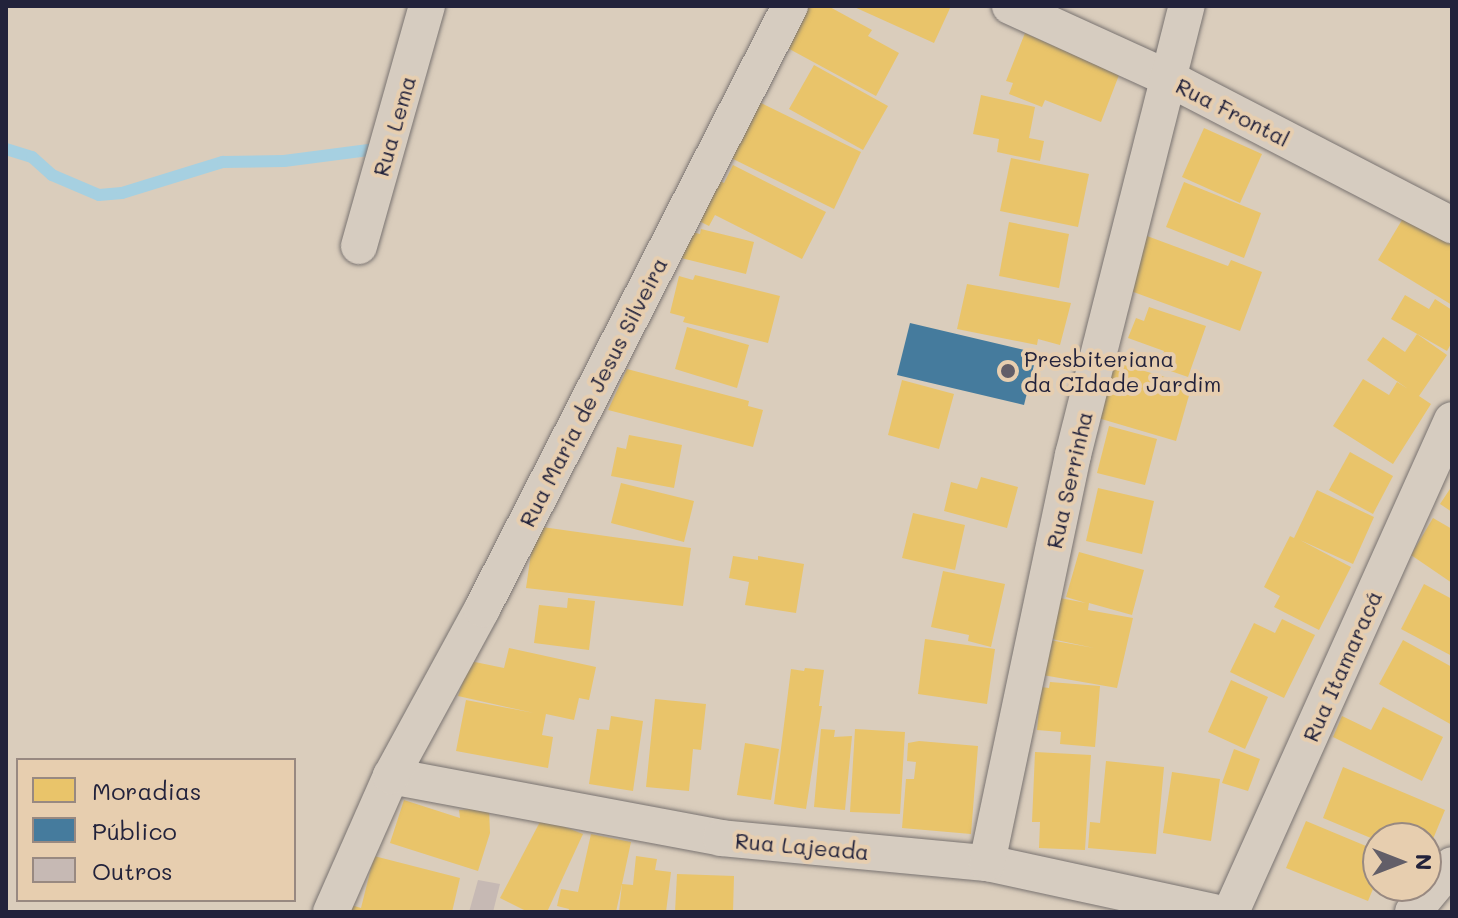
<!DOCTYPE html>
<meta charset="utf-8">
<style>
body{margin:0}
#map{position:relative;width:1458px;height:918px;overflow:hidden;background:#dacdbc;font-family:Mali,sans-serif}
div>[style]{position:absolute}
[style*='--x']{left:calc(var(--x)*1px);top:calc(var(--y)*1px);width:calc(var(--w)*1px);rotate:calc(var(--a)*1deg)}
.homes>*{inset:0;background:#e9c46a}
.public>*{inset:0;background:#457b9d}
.stream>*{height:12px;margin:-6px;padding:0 6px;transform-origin:6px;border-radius:6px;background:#a6d0e1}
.building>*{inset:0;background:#c6b9b4}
.roads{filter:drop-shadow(0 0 2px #797371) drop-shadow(0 0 2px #797371)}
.street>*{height:36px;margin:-18px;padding:0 18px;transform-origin:18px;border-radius:18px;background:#d6ccc0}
.dots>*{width:22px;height:22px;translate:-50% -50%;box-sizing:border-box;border:4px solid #e7ceaf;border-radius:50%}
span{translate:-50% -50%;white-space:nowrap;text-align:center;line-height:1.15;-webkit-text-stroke:8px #e7ceaf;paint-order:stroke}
.street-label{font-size:22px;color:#22223b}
.poi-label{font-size:22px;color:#22223b}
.left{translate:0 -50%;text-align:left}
.frame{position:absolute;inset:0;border:8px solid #22223b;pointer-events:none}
.legend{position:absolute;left:16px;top:758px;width:280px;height:144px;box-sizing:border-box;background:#e7ceaf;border:2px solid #988981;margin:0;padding:10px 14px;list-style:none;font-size:24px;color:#22223b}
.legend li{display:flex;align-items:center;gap:16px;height:40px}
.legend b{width:40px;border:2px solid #988981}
.north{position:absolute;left:1362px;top:822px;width:80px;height:80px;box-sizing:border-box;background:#e7ceaf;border:2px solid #988981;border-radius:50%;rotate:90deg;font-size:22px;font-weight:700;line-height:32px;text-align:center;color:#22223b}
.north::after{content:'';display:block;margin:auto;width:28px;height:36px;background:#625e68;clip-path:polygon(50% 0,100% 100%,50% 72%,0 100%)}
</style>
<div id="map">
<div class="homes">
<div style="clip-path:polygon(803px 6px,828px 6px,872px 30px,868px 36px,899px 53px,876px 96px,782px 45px)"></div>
<div style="clip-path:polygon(852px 6px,951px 6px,934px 43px)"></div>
<div style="clip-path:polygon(1025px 33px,1119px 75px,1101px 122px,1045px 100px,1042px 107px,1009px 94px,1013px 83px,1006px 81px)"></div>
<div style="clip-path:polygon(814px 65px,888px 106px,863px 150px,789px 109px)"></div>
<div style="clip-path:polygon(981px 95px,1035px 107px,1029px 138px,1044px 141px,1040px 161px,997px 152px,999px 139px,973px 134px)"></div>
<div style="clip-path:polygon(751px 98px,861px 152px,834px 209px,723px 154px)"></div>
<div style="clip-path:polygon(1204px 128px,1262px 154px,1240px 203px,1182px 177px)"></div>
<div style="clip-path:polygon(1011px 158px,1089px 174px,1078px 227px,1000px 211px)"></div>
<div style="clip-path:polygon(733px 165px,826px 212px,802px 259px,715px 215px,709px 226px,691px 217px,712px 177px,724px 183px)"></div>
<div style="clip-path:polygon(1184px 182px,1261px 213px,1244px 258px,1166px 227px)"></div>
<div style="clip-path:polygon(1405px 215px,1452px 244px,1452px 305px,1378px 260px)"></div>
<div style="clip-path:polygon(1009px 222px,1069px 234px,1059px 288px,999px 276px)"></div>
<div style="clip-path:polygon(701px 229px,754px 242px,746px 274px,677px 257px,684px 230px,700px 234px)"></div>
<div style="clip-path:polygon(1147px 236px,1228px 266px,1231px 260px,1262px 272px,1240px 331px,1128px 290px)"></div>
<div style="clip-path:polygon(695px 275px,780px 296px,768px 343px,683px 322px,685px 317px,670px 313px,679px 276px,693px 280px)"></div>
<div style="clip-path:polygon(967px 284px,1071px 303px,1060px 345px,1038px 339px,1037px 345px,957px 329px)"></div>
<div style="clip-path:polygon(1405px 295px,1429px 309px,1435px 299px,1452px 310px,1452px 342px,1447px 351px,1391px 319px)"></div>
<div style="clip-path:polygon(1149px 307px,1206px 326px,1188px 377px,1159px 367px,1164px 351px,1128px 338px,1136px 318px,1144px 321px)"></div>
<div style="clip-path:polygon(687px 327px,749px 345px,737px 388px,675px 369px)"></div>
<div style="clip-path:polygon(1417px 334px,1447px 355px,1419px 396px,1431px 404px,1393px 464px,1333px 426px,1363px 379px,1389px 395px,1397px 382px,1408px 389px,1367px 360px,1383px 337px,1405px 352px)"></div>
<div style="clip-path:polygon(1114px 362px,1192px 385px,1176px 441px,1098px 418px)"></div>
<div style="clip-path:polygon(627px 369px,749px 401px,748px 406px,763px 410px,753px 447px,608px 410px)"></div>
<div style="clip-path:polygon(902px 380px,954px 394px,939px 449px,888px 435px)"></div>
<div style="clip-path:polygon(1109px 426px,1157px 439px,1145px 485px,1097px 473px)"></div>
<div style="clip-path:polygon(629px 435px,682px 445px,674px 488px,611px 476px,617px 447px,626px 449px)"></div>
<div style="clip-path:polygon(1350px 452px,1393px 476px,1373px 514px,1329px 490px)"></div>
<div style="clip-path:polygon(981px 477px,1018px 487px,1007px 528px,944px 511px,951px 482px,977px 489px)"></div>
<div style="clip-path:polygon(621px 483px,694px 501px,684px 542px,611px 523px)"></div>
<div style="clip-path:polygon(1452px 486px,1452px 512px,1440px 504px)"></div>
<div style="clip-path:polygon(1098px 488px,1154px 501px,1142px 554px,1086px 541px)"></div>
<div style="clip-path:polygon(1317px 490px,1374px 517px,1353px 564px,1300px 540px,1351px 567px,1319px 630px,1274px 607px,1280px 596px,1264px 587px,1290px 536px,1294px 538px)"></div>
<div style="clip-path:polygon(913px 513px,965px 525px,955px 570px,902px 558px)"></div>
<div style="clip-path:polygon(1433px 518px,1452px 529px,1452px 583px,1411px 555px)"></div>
<div style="clip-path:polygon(535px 526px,691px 548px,683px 606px,526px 588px)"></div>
<div style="clip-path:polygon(1079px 552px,1144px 570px,1132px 615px,1089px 603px,1088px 610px,1133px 618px,1117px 688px,1037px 674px,1044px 639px,1094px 648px,1047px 638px,1055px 597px,1086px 603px,1066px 597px)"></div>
<div style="clip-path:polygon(733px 556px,758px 560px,758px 556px,804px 564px,796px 613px,745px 605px,749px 582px,729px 578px)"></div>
<div style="clip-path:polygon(943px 571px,1005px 584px,991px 647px,968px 641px,969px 635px,931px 627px)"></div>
<div style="clip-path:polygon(1424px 584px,1452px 599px,1452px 656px,1401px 629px)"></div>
<div style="clip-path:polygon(568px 598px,595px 601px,589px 650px,534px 643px,539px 605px,567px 608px)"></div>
<div style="clip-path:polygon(1282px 619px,1315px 635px,1284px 698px,1230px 672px,1254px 623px,1275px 633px)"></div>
<div style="clip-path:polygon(925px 639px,995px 649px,987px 704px,918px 694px)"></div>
<div style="clip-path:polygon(1403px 640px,1452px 667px,1452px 725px,1379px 684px)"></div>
<div style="clip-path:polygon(509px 648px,596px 667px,589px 700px,579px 698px,574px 720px,546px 714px,542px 735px,553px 737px,548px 768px,456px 751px,466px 700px,534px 713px,458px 696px,470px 661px,504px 668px)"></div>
<div style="clip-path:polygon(805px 668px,824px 670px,819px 706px,822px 706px,806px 809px,774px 804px,791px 669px,804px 671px)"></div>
<div style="clip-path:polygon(1231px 680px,1268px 697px,1245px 749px,1208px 732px)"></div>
<div style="clip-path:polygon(1050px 682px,1100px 686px,1095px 747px,1060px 744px,1061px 732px,1037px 730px,1041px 687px,1049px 688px)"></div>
<div style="clip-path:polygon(655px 699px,706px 704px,701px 750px,693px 749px,689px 791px,646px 787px)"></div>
<div style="clip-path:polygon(1383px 707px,1443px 737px,1422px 781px,1333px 737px,1342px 716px,1371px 730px)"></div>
<div style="clip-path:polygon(611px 716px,643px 721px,633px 791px,589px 784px,597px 729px,609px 730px)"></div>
<div style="clip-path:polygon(821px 729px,835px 730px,834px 737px,852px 736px,845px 810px,814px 807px)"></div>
<div style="clip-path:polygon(855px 729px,905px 732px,900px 814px,850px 812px)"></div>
<div style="clip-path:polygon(919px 741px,978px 746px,971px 834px,902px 828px,906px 779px,914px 779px,916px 762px,907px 761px,908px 743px)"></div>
<div style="clip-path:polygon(745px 743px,779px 749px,771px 800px,737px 795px)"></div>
<div style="clip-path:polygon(1234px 749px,1260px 759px,1248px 791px,1222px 783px)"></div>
<div style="clip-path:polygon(1035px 752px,1091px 755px,1085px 850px,1039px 848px,1040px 822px,1032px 822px)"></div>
<div style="clip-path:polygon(1106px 761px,1164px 767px,1156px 854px,1088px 848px,1090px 822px,1100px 823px)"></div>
<div style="clip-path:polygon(1343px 767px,1445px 810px,1426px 856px,1426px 838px,1378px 838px,1378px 841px,1323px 818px)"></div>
<div style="clip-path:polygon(1172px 772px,1220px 779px,1211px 841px,1163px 833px)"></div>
<div style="clip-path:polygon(404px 800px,460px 818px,459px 810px,489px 808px,490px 833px,478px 871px,390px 843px)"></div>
<div style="clip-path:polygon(542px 818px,583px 834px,547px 912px,528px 912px,500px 898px)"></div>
<div style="clip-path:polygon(1306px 821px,1378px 851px,1378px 877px,1368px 901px,1286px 868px)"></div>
<div style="clip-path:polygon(591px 834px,631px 842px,616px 912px,568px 912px,569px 909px,557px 906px,561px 889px,578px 892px)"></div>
<div style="clip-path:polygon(374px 856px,460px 878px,452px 912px,349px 912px,351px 905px,361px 908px)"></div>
<div style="clip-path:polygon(636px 856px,657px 859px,655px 870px,671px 872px,666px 912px,619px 912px,622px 884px,633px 885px)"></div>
<div style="clip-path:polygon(677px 874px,734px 876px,733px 912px,675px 912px)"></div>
</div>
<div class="public">
<div style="clip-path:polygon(910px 323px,1037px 353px,1024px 405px,897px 375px)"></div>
</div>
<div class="stream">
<div style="--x:6;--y:149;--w:27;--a:17"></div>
<div style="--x:32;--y:157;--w:27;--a:42"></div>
<div style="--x:52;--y:175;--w:51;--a:23.1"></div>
<div style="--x:99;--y:195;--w:23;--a:-5"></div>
<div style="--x:122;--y:193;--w:106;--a:-17.1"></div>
<div style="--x:223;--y:162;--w:61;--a:-0.9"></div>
<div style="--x:284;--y:161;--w:93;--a:-7.4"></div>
</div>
<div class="building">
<div style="clip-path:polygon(478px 880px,500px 884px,493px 912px,469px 912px)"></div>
</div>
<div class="roads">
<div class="street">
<div style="--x:1010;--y:6;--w:174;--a:24.5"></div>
<div style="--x:1168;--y:78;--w:320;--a:27.4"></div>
<div style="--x:359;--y:246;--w:249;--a:-74.2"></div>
<div style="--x:391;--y:776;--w:336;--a:10.6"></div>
<div style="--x:721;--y:838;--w:267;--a:5.4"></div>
<div style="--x:987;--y:863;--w:232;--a:12.2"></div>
<div style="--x:987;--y:863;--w:417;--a:-78.1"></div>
<div style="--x:1073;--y:455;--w:463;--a:-75.8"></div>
<div style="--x:331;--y:912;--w:149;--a:-66.2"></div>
<div style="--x:391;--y:776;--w:190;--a:-61.4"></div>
<div style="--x:482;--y:609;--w:677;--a:-62.94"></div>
<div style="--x:1231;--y:912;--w:539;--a:-65.81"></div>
<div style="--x:1413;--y:912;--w:61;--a:-50.3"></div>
</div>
</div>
<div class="dots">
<div style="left:1008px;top:371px;background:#625e68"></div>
</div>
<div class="street-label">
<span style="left:1233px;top:112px;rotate:27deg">Rua Frontal</span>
<span style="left:394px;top:126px;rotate:-74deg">Rua Lema</span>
<span style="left:593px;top:392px;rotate:-63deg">Rua Maria de Jesus Silveira</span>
<span style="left:1069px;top:480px;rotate:-77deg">Rua Serrinha</span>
<span style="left:1342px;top:666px;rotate:-66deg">Rua Itamaracá</span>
<span style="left:802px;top:846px;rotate:5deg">Rua Lajeada</span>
</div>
<div class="poi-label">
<span class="left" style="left:1024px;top:371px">Presbiteriana<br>da CIdade Jardim</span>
</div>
<div class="frame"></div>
<ul class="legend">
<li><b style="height:22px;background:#e9c46a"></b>Moradias</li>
<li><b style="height:22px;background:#457b9d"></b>Público</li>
<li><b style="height:22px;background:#c6b9b4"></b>Outros</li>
</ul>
<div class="north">N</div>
</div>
